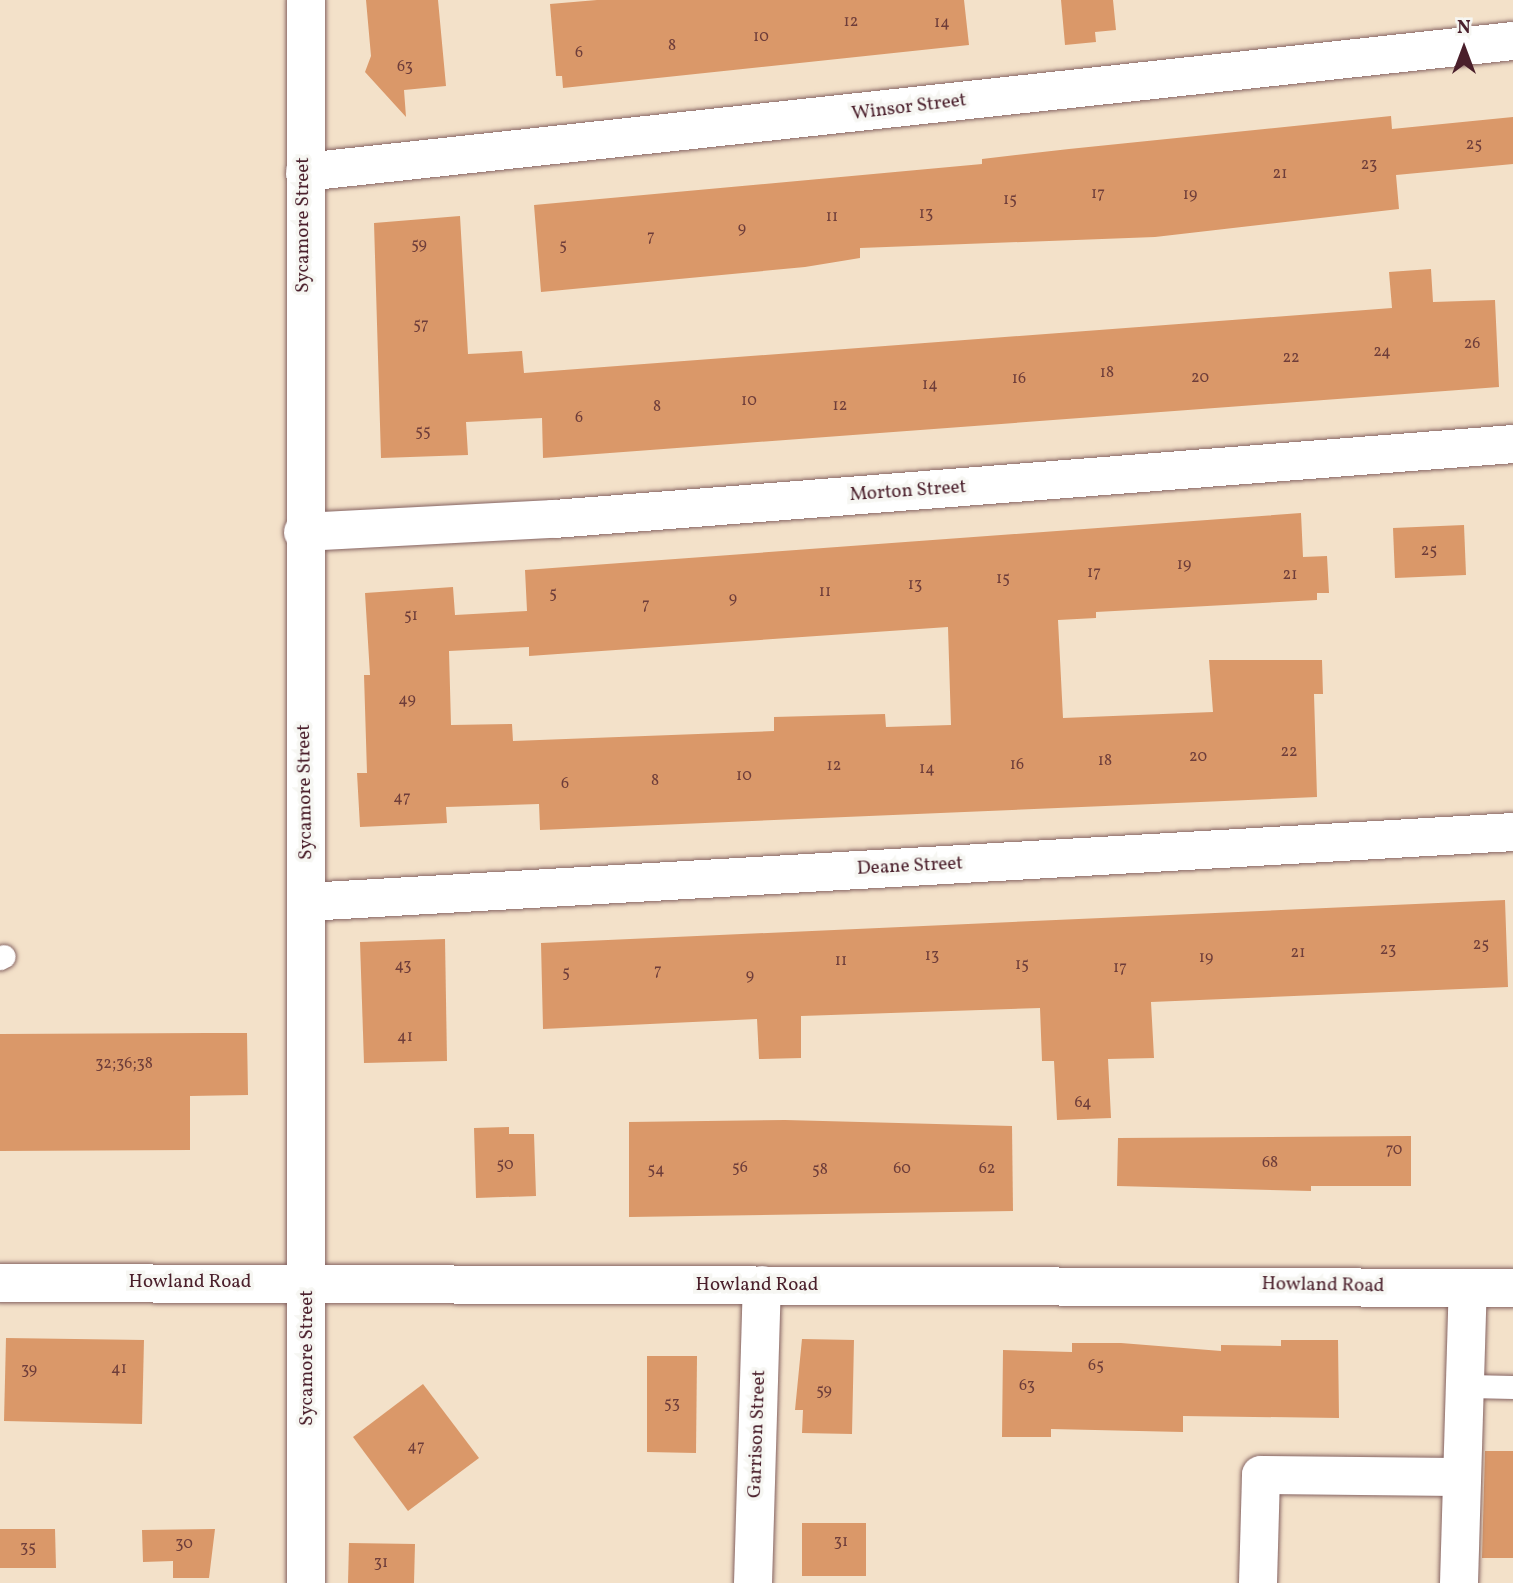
<!DOCTYPE html>
<style>
body{margin:0}
#map{position:relative;width:1513px;height:1583px;overflow:hidden;background:#f3e1c9;font-family:Vollkorn,serif}
div>[style]{position:absolute}
[style*='--x']{left:calc(var(--x)*1px);top:calc(var(--y)*1px);width:calc(var(--w)*1px);rotate:calc(var(--a)*1deg)}
.building>*{inset:0;background:#da9869}
.roads{filter:drop-shadow(0 0 2px #856362) drop-shadow(0 0 2px #856362)}
.service>*{height:23px;margin:-11.5px;padding:0 11.5px;transform-origin:11.5px;border-radius:11.5px;background:#fff}
.minor>*{height:38px;margin:-19px;padding:0 19px;transform-origin:19px;border-radius:19px;background:#fff}
.secondary>*{height:38px;margin:-19px;padding:0 19px;transform-origin:19px;border-radius:19px;background:#fff}
span{translate:-50% -50%;white-space:nowrap;text-align:center;line-height:1.15;-webkit-text-stroke:7px #f6f6f2;paint-order:stroke}
.number-label{font-size:16px;color:#6e3d3a}
.number-label span{-webkit-text-stroke-width:0}
.street-label{font-size:19px;color:#4a1f2b}
.north{position:absolute;left:1429px;top:14px;width:70px;height:70px;-webkit-text-stroke:5px #f6f6f2;paint-order:stroke;rotate:0deg;font-size:19px;font-weight:700;line-height:28px;text-align:center;color:#4a1f2b}
.north::after{content:'';display:block;margin:auto;width:24px;height:32px;background:#4a1f2b;clip-path:polygon(50% 0,100% 100%,50% 72%,0 100%)}
</style>
<div id="map">
<div class="building">
<div style="clip-path:polygon(366px 0,438px 0,446px 86px,404px 90px,406px 117px,365px 72px,371px 56px)"></div>
<div style="clip-path:polygon(597px 0,964px 0,969px 45px,563px 88px,562px 76px,556px 76px,550px 4px)"></div>
<div style="clip-path:polygon(1061px 0,1113px 0,1116px 30px,1095px 32px,1096px 42px,1065px 45px)"></div>
<div style="clip-path:polygon(1391px 116px,1392px 129px,1513px 117px,1513px 164px,1396px 175px,1399px 209px,1155px 237px,860px 248px,860px 258px,805px 267px,541px 292px,534px 205px,982px 164px,982px 159px,1069px 149px)"></div>
<div style="clip-path:polygon(460px 216px,468px 354px,522px 351px,524px 373px,1392px 308px,1389px 272px,1431px 269px,1433px 302px,1495px 300px,1499px 387px,543px 458px,542px 418px,466px 422px,468px 455px,381px 458px,374px 223px)"></div>
<div style="clip-path:polygon(evenodd,1301px 513px,1303px 557px,1327px 556px,1329px 593px,1317px 593px,1317px 600px,1096px 612px,1096px 618px,1058px 620px,1063px 718px,1213px 712px,1209px 660px,1322px 660px,1323px 694px,1314px 694px,1317px 797px,540px 830px,539px 804px,446px 807px,447px 823px,360px 827px,357px 773px,367px 773px,364px 675px,370px 675px,365px 593px,453px 587px,455px 615px,527px 611px,525px 570px,1301px 513px,948px 627px,951px 725px,886px 727px,885px 714px,774px 717px,774px 731px,513px 741px,512px 724px,451px 725px,449px 651px,529px 647px,529px 656px,948px 627px)"></div>
<div style="clip-path:polygon(1464px 525px,1466px 575px,1395px 578px,1393px 528px)"></div>
<div style="clip-path:polygon(1505px 900px,1508px 987px,1151px 1002px,1154px 1058px,1108px 1059px,1111px 1118px,1057px 1120px,1054px 1061px,1042px 1061px,1040px 1008px,801px 1016px,801px 1058px,759px 1059px,757px 1019px,543px 1029px,541px 943px)"></div>
<div style="clip-path:polygon(445px 939px,447px 1061px,364px 1063px,360px 942px)"></div>
<div style="clip-path:polygon(208px 1033px,247px 1033px,248px 1095px,190px 1096px,190px 1150px,0 1151px,0 1034px)"></div>
<div style="clip-path:polygon(785px 1120px,1012px 1126px,1013px 1211px,629px 1217px,629px 1122px)"></div>
<div style="clip-path:polygon(509px 1127px,509px 1134px,534px 1134px,536px 1196px,476px 1198px,474px 1128px)"></div>
<div style="clip-path:polygon(1411px 1136px,1411px 1186px,1311px 1186px,1311px 1191px,1117px 1186px,1118px 1138px)"></div>
<div style="clip-path:polygon(6px 1338px,144px 1340px,142px 1424px,4px 1421px)"></div>
<div style="clip-path:polygon(802px 1339px,854px 1340px,852px 1434px,802px 1433px,803px 1410px,795px 1410px)"></div>
<div style="clip-path:polygon(1281px 1340px,1338px 1340px,1339px 1418px,1183px 1416px,1183px 1432px,1051px 1429px,1051px 1437px,1002px 1437px,1003px 1350px,1072px 1352px,1072px 1343px,1121px 1343px,1221px 1351px,1221px 1345px,1281px 1346px)"></div>
<div style="clip-path:polygon(647px 1356px,697px 1356px,696px 1453px,647px 1452px)"></div>
<div style="clip-path:polygon(423px 1384px,479px 1458px,408px 1511px,353px 1437px)"></div>
<div style="clip-path:polygon(1485px 1451px,1513px 1451px,1513px 1558px,1482px 1558px)"></div>
<div style="clip-path:polygon(802px 1523px,866px 1523px,866px 1576px,802px 1576px)"></div>
<div style="clip-path:polygon(0 1529px,55px 1529px,56px 1568px,0 1568px)"></div>
<div style="clip-path:polygon(215px 1529px,209px 1578px,173px 1578px,173px 1561px,143px 1562px,142px 1530px)"></div>
<div style="clip-path:polygon(349px 1543px,415px 1544px,414px 1583px,348px 1583px)"></div>
</div>
<div class="roads">
<div class="service">
<div style="--x:0;--y:958;--w:4;--a:-27"></div>
<div style="--x:1469;--y:1386;--w:44;--a:1.3"></div>
</div>
<div class="minor">
<div style="--x:306;--y:0;--w:1583;--a:90"></div>
<div style="--x:305;--y:172;--w:1215;--a:-6.19"></div>
<div style="--x:303;--y:532;--w:251;--a:-3"></div>
<div style="--x:554;--y:519;--w:962;--a:-4.47"></div>
<div style="--x:307;--y:902;--w:1208;--a:-3.32"></div>
<div style="--x:753;--y:1583;--w:298;--a:-88.3"></div>
<div style="--x:1258;--y:1583;--w:108;--a:-88.4"></div>
<div style="--x:1261;--y:1475;--w:199;--a:0.6"></div>
<div style="--x:1459;--y:1583;--w:295;--a:-88.3"></div>
</div>
<div class="secondary">
<div style="--x:0;--y:1283;--w:1513;--a:0.19"></div>
</div>
</div>
<div class="number-label">
<span style="left:851px;top:22px">12</span>
<span style="left:942px;top:23px">14</span>
<span style="left:761px;top:37px">10</span>
<span style="left:672px;top:46px">8</span>
<span style="left:579px;top:53px">6</span>
<span style="left:405px;top:67px">63</span>
<span style="left:1474px;top:145px">25</span>
<span style="left:1369px;top:165px">23</span>
<span style="left:1280px;top:174px">21</span>
<span style="left:1098px;top:194px">17</span>
<span style="left:1190px;top:195px">19</span>
<span style="left:1010px;top:200px">15</span>
<span style="left:926px;top:214px">13</span>
<span style="left:832px;top:217px">11</span>
<span style="left:742px;top:229px">9</span>
<span style="left:651px;top:237px">7</span>
<span style="left:419px;top:245px">59</span>
<span style="left:563px;top:246px">5</span>
<span style="left:421px;top:325px">57</span>
<span style="left:1472px;top:344px">26</span>
<span style="left:1382px;top:352px">24</span>
<span style="left:1291px;top:358px">22</span>
<span style="left:1107px;top:373px">18</span>
<span style="left:1200px;top:378px">20</span>
<span style="left:1019px;top:379px">16</span>
<span style="left:930px;top:385px">14</span>
<span style="left:749px;top:401px">10</span>
<span style="left:840px;top:406px">12</span>
<span style="left:657px;top:407px">8</span>
<span style="left:579px;top:418px">6</span>
<span style="left:423px;top:432px">55</span>
<span style="left:1429px;top:551px">25</span>
<span style="left:1184px;top:565px">19</span>
<span style="left:1094px;top:573px">17</span>
<span style="left:1290px;top:575px">21</span>
<span style="left:1003px;top:579px">15</span>
<span style="left:915px;top:585px">13</span>
<span style="left:825px;top:592px">11</span>
<span style="left:553px;top:594px">5</span>
<span style="left:733px;top:599px">9</span>
<span style="left:646px;top:605px">7</span>
<span style="left:411px;top:616px">51</span>
<span style="left:407px;top:700px">49</span>
<span style="left:1289px;top:752px">22</span>
<span style="left:1198px;top:757px">20</span>
<span style="left:1105px;top:761px">18</span>
<span style="left:1017px;top:765px">16</span>
<span style="left:834px;top:766px">12</span>
<span style="left:927px;top:769px">14</span>
<span style="left:744px;top:776px">10</span>
<span style="left:655px;top:781px">8</span>
<span style="left:565px;top:784px">6</span>
<span style="left:402px;top:798px">47</span>
<span style="left:1481px;top:945px">25</span>
<span style="left:1388px;top:950px">23</span>
<span style="left:1298px;top:953px">21</span>
<span style="left:932px;top:956px">13</span>
<span style="left:1206px;top:958px">19</span>
<span style="left:841px;top:961px">11</span>
<span style="left:1022px;top:965px">15</span>
<span style="left:403px;top:966px">43</span>
<span style="left:1120px;top:968px">17</span>
<span style="left:658px;top:971px">7</span>
<span style="left:566px;top:973px">5</span>
<span style="left:750px;top:976px">9</span>
<span style="left:405px;top:1037px">41</span>
<span style="left:124px;top:1064px">32;36;38</span>
<span style="left:1083px;top:1103px">64</span>
<span style="left:1394px;top:1150px">70</span>
<span style="left:1270px;top:1163px">68</span>
<span style="left:505px;top:1165px">50</span>
<span style="left:740px;top:1168px">56</span>
<span style="left:902px;top:1169px">60</span>
<span style="left:987px;top:1169px">62</span>
<span style="left:656px;top:1170px">54</span>
<span style="left:820px;top:1170px">58</span>
<span style="left:1096px;top:1366px">65</span>
<span style="left:119px;top:1369px">41</span>
<span style="left:29px;top:1370px">39</span>
<span style="left:1027px;top:1386px">63</span>
<span style="left:824px;top:1391px">59</span>
<span style="left:672px;top:1404px">53</span>
<span style="left:416px;top:1447px">47</span>
<span style="left:841px;top:1542px">31</span>
<span style="left:184px;top:1544px">30</span>
<span style="left:28px;top:1548px">35</span>
<span style="left:381px;top:1563px">31</span>
</div>
<div class="street-label">
<span style="left:909px;top:108px;rotate:-7deg">Winsor Street</span>
<span style="left:304px;top:225px;rotate:-90deg">Sycamore Street</span>
<span style="left:908px;top:492px;rotate:-4deg">Morton Street</span>
<span style="left:306px;top:792px;rotate:-91deg">Sycamore Street</span>
<span style="left:910px;top:867px;rotate:-3deg">Deane Street</span>
<span style="left:190px;top:1283px">Howland Road</span>
<span style="left:757px;top:1286px">Howland Road</span>
<span style="left:1323px;top:1286px;rotate:1deg">Howland Road</span>
<span style="left:308px;top:1358px;rotate:-90deg">Sycamore Street</span>
<span style="left:758px;top:1434px;rotate:-88deg">Garrison Street</span>
</div>
<div class="north">N</div>
</div>
